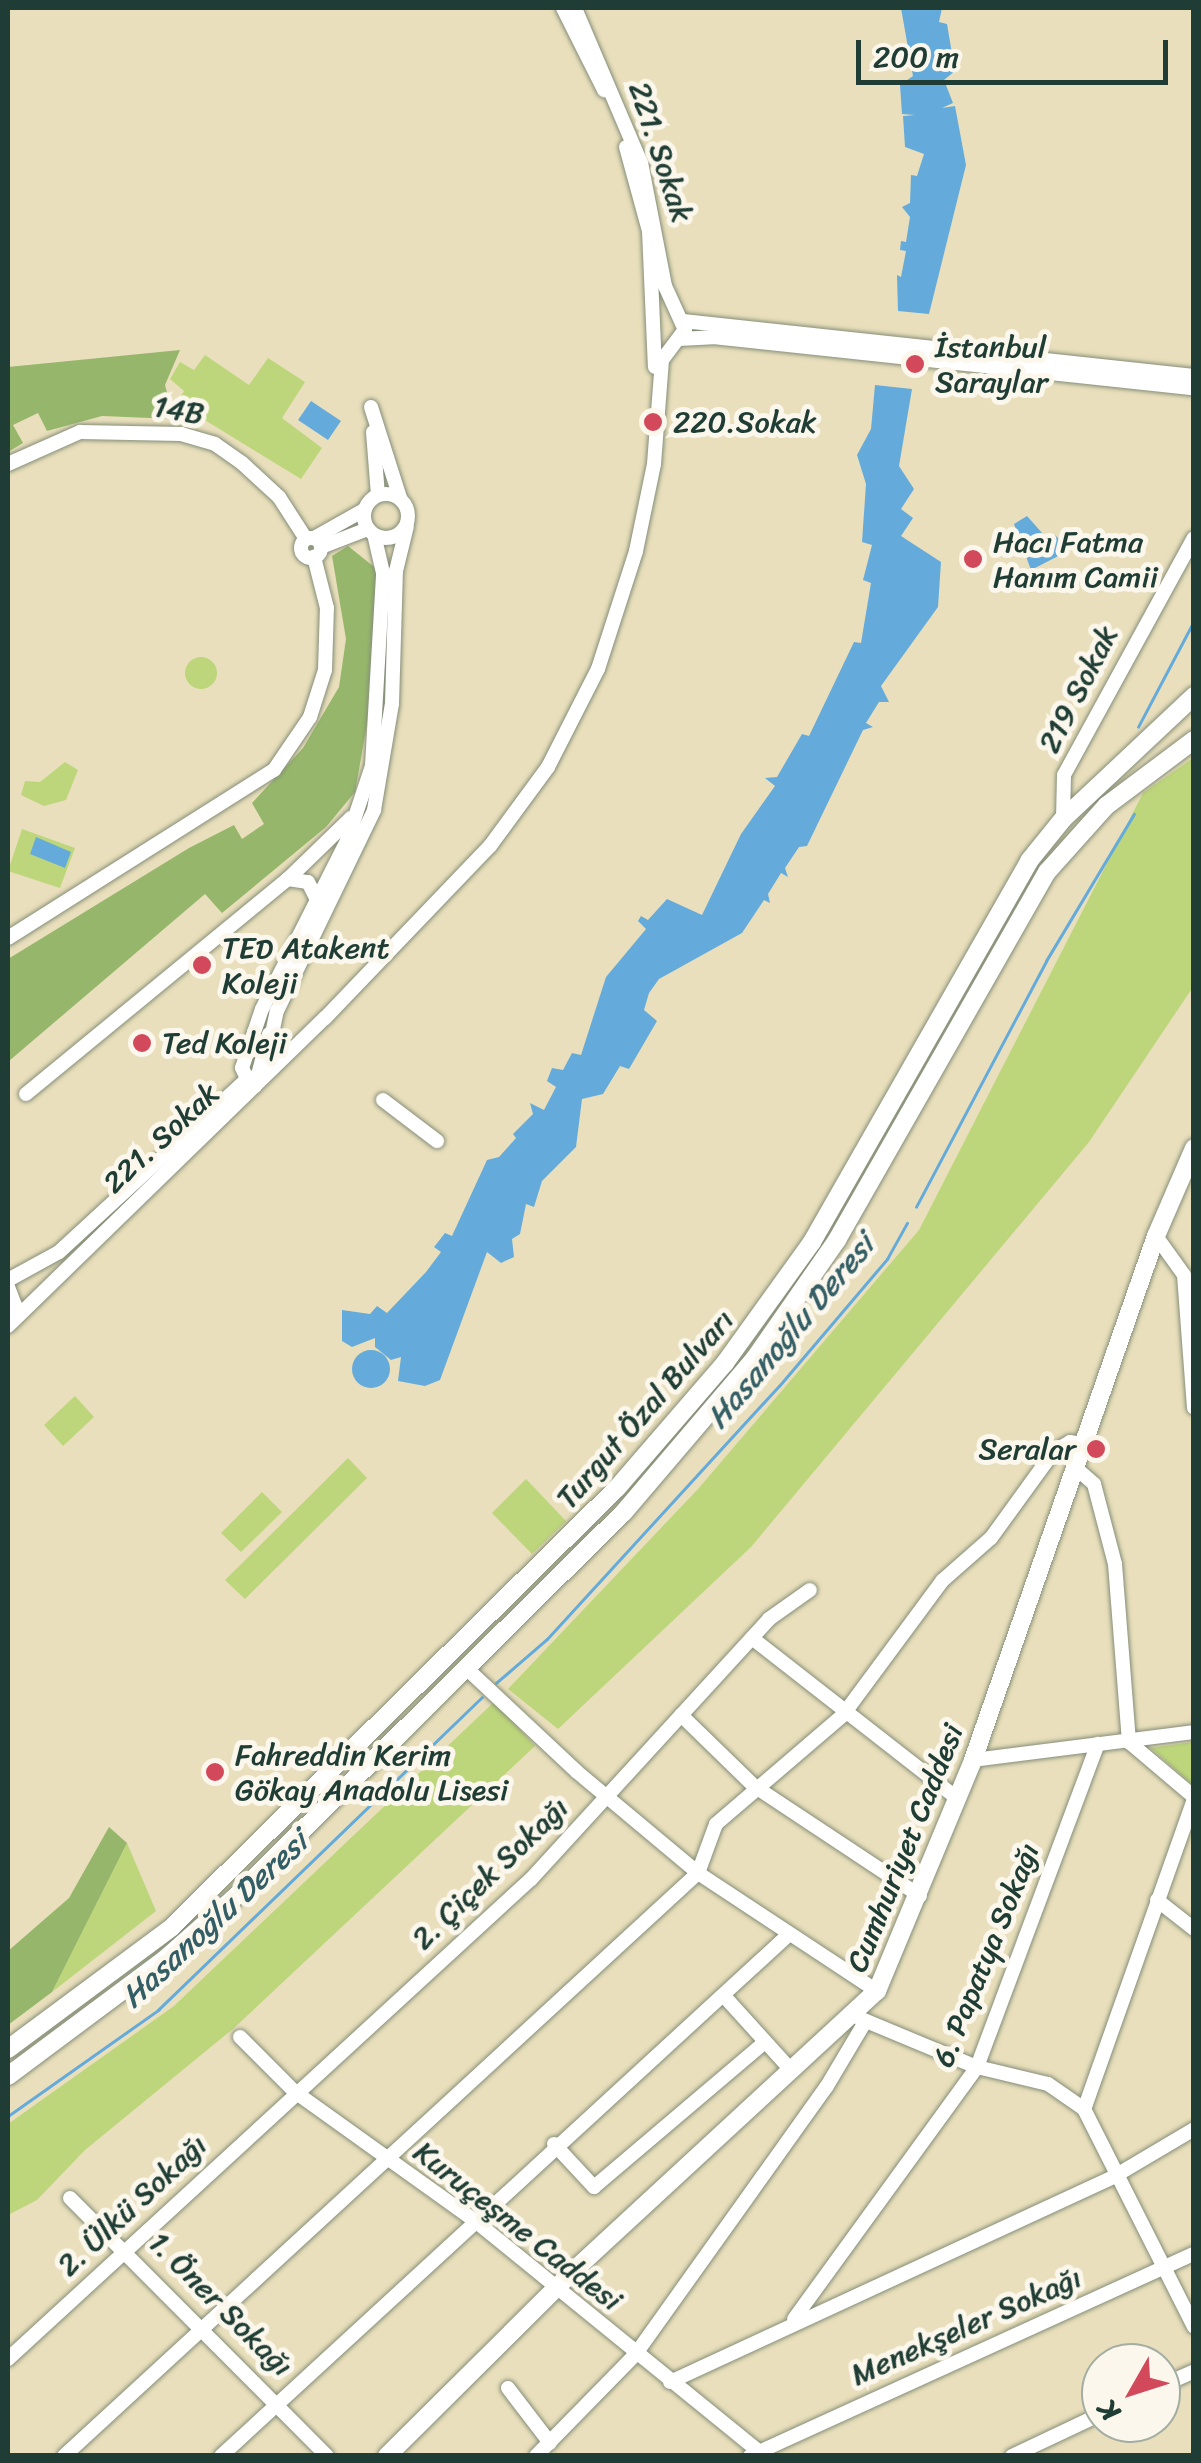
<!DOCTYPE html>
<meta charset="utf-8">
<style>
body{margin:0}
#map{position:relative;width:1201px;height:2463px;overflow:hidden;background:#e9dfbc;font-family:Sriracha,sans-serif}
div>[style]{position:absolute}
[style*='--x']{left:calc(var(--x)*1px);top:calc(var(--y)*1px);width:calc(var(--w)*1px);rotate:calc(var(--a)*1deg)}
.green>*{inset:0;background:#bdd67b}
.round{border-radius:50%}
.forest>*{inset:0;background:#96b76b}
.water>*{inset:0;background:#64abdb}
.stream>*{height:2.5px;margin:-1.25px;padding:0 1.25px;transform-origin:1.25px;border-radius:1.25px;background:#64abdb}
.roads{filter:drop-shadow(0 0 2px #848e78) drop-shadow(0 0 2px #848e78)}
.minor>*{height:14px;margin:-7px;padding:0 7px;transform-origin:7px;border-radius:7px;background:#fff}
.minor>.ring{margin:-7px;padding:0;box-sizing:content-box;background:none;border:14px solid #fff;border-radius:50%}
.major>*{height:18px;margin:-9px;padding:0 9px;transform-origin:9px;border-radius:9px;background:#fff}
.dots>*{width:28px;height:28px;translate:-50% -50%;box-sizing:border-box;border:5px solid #fbf7ec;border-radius:50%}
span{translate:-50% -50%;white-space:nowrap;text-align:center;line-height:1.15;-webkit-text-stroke:10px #fbf7ec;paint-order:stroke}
.street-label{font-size:30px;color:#1f3d34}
.poi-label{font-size:30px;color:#1f3d34}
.left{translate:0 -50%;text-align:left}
.right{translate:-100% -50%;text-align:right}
.water-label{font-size:32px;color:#345e66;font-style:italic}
.frame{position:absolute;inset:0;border:10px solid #1f3d34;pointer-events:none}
.north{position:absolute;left:1081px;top:2343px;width:100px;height:100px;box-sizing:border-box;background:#fbf7ec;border:2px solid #a3ada2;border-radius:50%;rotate:231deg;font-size:28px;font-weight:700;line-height:40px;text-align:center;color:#1f3d34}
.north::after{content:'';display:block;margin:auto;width:35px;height:45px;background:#d1495b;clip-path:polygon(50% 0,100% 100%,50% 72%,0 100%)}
.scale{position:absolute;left:856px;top:40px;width:312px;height:45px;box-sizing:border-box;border:5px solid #1f3d34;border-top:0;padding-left:12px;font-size:30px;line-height:35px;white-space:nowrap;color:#1f3d34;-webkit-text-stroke:8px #fbf7ec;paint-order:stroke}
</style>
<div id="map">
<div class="green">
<div style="clip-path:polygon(205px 355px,249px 385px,268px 358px,305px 382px,282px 418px,322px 448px,301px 479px,177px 403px,184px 391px,170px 379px,180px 362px,194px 370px)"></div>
<div class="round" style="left:185px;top:657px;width:32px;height:32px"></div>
<div style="clip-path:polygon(1193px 758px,1193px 987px,1089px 1142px,751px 1547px,558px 1729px,508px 1689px,698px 1489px,919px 1230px,1143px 793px)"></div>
<div style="clip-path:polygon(65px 762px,78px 770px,66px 800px,44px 806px,21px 795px,25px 781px,40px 782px)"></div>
<div style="clip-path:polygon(22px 829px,75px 848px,60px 888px,8px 871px)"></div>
<div style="clip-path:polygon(75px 1396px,94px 1417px,63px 1446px,44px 1425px)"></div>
<div style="clip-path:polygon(348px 1458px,367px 1478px,245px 1599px,225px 1580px)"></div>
<div style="clip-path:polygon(526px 1479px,566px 1521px,532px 1554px,492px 1513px)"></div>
<div style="clip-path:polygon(262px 1492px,282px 1512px,241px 1552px,221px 1533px)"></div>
<div style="clip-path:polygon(494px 1702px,535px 1746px,234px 2028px,85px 2150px,37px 2200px,8px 2215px,8px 2124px,174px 2006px)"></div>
<div style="clip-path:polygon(1193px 1742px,1193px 1785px,1151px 1748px)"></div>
<div style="clip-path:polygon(127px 1843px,156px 1911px,52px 1992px)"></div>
</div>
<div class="forest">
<div style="clip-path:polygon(180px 350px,165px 385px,174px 419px,102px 416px,47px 431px,38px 413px,13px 425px,23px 443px,8px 452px,8px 367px)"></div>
<div style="clip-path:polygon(348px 546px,378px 570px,372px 696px,355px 792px,326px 827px,222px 913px,205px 894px,9px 1061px,8px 959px,189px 848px,234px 825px,242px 839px,264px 824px,252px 803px,303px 748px,339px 687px,346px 639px,332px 556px)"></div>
<div style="clip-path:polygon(109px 1827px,127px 1843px,52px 1992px,8px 2025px,8px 1951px,69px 1898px)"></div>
</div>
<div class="water">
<div style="clip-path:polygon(901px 8px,942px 8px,939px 22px,947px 24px,955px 71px,944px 80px,953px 103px,942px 108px,955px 106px,966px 165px,929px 314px,898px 311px,897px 275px,901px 277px,906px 251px,900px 250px,901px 241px,906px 242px,910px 217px,902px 207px,910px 203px,911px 175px,917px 176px,924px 154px,905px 147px,903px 116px,915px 115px,902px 114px,900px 85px,913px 76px)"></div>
<div style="clip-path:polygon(875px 385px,912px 389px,899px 466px,914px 489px,901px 509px,913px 518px,901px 536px,941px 562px,938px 607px,881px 686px,889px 702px,879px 702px,866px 723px,873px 727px,863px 730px,807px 846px,799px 847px,785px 868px,788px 877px,781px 873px,768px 894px,770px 903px,764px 900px,742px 933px,659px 979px,649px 993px,644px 1010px,657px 1021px,629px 1069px,620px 1066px,603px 1094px,582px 1099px,576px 1147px,542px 1181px,534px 1207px,526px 1204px,520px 1234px,512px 1239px,514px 1257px,501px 1263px,487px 1252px,440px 1380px,425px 1386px,398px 1381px,401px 1357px,391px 1360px,375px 1347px,375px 1338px,352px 1347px,342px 1341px,342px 1310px,370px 1314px,377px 1306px,387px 1313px,426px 1272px,441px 1252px,434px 1247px,445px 1233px,452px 1236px,487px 1160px,499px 1157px,516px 1138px,513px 1134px,533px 1114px,530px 1103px,544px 1110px,556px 1087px,547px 1081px,552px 1068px,563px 1070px,572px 1053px,581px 1055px,606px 977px,646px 929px,638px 921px,641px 916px,648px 920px,667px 899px,702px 915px,741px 834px,775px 786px,765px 778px,777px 777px,802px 734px,809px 736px,854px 642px,861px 643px,871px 583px,863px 580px,872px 545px,862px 542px,866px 484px,857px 455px,871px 429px)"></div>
<div style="clip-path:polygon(311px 401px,341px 421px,328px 440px,298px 420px)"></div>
<div style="clip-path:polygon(1027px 516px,1043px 534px,1055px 535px,1070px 550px,1031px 570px,1014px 524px)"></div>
<div style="clip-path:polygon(36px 837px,71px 852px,65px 868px,30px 854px)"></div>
<div class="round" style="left:352px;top:1350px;width:38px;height:38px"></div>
</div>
<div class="stream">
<div style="--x:1138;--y:727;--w:120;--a:-62.2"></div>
<div style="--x:916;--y:1207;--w:278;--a:-62.1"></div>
<div style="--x:1046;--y:961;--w:171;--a:-59.1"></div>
<div style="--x:496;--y:1683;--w:67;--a:-40.8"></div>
<div style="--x:547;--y:1639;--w:343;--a:-47.5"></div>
<div style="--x:779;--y:1386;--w:167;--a:-49.6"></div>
<div style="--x:887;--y:1259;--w:41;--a:-60.9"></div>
<div style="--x:8;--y:2116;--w:184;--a:-35.2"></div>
<div style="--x:158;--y:2010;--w:450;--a:-44"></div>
</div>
<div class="roads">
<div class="minor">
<div style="--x:563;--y:8;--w:92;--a:63.4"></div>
<div style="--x:626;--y:147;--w:87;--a:74.7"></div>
<div style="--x:649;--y:231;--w:136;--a:87.5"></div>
<div style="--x:683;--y:321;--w:514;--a:6.14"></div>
<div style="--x:679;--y:339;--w:34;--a:-3"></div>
<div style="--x:713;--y:337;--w:484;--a:6.1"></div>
<div style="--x:371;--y:407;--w:96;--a:72.3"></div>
<div style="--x:373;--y:432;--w:63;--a:85.5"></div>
<div style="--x:8;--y:464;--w:79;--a:-24"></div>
<div style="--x:80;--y:432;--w:101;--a:1.1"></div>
<div style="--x:181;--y:434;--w:35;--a:16"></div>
<div style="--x:215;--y:444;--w:33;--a:35"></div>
<div style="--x:242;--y:463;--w:50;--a:42.6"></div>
<div style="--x:279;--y:497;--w:50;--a:57.3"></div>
<div class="ring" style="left:364px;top:494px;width:30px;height:30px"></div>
<div style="--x:314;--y:538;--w:57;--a:-29.2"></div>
<div class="ring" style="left:301px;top:538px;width:6px;height:6px"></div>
<div style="--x:321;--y:547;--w:50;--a:-21"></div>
<div style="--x:1063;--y:819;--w:44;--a:-88.7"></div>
<div style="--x:1064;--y:775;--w:270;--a:-61.3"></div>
<div style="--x:288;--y:879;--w:20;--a:9"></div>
<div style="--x:308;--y:882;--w:20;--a:63"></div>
<div style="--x:8;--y:938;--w:315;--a:-32.3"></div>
<div style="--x:274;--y:770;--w:64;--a:-55.8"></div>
<div style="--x:310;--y:717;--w:49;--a:-72.3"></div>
<div style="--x:325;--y:670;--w:62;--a:-88.2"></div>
<div style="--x:327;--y:608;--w:53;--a:-104.3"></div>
<div style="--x:269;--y:1034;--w:54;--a:105.1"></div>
<div style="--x:255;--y:1086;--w:5;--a:-169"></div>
<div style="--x:250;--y:1085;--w:19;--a:-115"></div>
<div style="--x:242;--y:1068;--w:62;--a:-71.3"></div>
<div style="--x:262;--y:1009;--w:188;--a:-63.2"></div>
<div style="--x:347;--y:841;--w:79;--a:-71.6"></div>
<div style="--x:372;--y:766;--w:193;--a:-86.7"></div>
<div style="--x:383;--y:573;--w:39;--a:-103"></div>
<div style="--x:270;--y:1043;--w:33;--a:-78"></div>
<div style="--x:277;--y:1011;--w:223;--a:-64.2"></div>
<div style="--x:374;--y:810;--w:108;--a:-80.4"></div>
<div style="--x:392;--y:704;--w:133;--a:-88.3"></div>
<div style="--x:396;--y:571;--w:46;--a:-76.3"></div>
<div style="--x:26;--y:1094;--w:339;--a:-39.4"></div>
<div style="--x:288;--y:879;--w:88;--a:-44.1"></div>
<div style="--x:383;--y:1100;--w:68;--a:37.2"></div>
<div style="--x:1156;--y:1236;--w:48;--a:54.3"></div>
<div style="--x:1184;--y:1275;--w:133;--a:85.7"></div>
<div style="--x:8;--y:1280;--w:58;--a:-28.8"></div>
<div style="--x:59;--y:1252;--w:258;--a:-42.6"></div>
<div style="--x:8;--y:1287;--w:19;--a:69"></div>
<div style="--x:15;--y:1305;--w:17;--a:103"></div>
<div style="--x:8;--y:1326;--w:442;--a:-44.2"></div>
<div style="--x:325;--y:1018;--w:238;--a:-46.2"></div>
<div style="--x:490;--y:846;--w:98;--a:-53.7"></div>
<div style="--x:548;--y:767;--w:110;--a:-63"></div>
<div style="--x:598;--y:669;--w:124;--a:-72.1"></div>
<div style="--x:636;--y:551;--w:89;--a:-78.3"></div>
<div style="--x:654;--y:464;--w:104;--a:-85.6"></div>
<div style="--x:662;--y:360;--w:38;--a:-53"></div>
<div style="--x:685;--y:330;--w:48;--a:-114.4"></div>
<div style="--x:665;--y:286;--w:125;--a:-101"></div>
<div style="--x:641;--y:163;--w:168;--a:-113.1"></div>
<div style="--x:1078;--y:1470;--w:21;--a:41"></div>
<div style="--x:1094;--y:1484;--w:83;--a:75.3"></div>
<div style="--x:1115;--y:1564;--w:179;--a:85.5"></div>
<div style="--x:1129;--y:1742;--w:85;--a:40.2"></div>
<div style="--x:752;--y:1638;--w:261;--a:38"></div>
<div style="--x:466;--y:1668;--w:151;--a:43.1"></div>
<div style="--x:576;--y:1771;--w:159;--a:39.9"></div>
<div style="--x:698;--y:1873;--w:214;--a:33.4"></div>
<div style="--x:681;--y:1715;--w:102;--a:44.2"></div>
<div style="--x:754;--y:1786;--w:199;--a:33.5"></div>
<div style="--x:973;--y:1760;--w:223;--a:-7.2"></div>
<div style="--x:1194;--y:1799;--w:329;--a:109.5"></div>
<div style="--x:1084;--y:2109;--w:244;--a:63.2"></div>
<div style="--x:1157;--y:1900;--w:47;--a:38.1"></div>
<div style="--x:724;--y:1996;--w:100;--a:47.8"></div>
<div style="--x:859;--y:2018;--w:128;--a:22.6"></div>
<div style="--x:977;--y:2067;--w:73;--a:13.5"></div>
<div style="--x:1048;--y:2084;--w:44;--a:34.8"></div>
<div style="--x:240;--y:2037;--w:78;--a:45"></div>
<div style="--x:295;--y:2092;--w:220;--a:35.6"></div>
<div style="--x:474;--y:2220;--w:374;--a:39.1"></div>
<div style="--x:554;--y:2144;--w:59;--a:47.1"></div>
<div style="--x:594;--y:2187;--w:223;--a:-40.3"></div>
<div style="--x:70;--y:2198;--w:364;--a:45.1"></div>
<div style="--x:794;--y:2319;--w:311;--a:-54"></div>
<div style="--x:977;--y:2067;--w:345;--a:-69.5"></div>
<div style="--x:8;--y:2359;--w:710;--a:-42.55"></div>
<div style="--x:531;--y:1879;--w:352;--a:-47.5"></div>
<div style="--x:769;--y:1619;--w:50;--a:-35.3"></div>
<div style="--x:670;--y:2382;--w:490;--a:-24.8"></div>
<div style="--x:1115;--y:2176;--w:92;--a:-30.7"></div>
<div style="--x:1161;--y:2386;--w:36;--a:-24"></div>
<div style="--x:508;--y:2388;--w:69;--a:52.6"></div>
<div style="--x:64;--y:2456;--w:861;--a:-42.6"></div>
<div style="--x:698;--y:1873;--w:52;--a:-69.8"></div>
<div style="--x:716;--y:1824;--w:167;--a:-40.6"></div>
<div style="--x:843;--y:1715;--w:167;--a:-53.5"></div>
<div style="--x:942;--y:1581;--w:65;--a:-41.3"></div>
<div style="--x:991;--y:1538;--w:107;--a:-54.1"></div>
<div style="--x:1054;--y:1451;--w:18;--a:-29"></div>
<div style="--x:1070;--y:1442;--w:18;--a:9"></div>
<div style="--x:221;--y:2456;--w:769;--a:-42.57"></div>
<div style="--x:536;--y:2456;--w:141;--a:-45.6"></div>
<div style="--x:635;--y:2355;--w:330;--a:-54.5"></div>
<div style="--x:827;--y:2086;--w:74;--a:-59.3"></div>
<div style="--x:750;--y:2456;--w:488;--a:-24.5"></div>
<div style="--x:1012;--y:2456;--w:98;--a:-25.3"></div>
</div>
<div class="major">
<div style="--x:8;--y:2049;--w:204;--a:-36.6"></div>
<div style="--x:172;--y:1927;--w:625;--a:-44.61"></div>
<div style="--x:617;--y:1488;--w:165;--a:-49.2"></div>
<div style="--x:725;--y:1363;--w:149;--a:-54.3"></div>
<div style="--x:812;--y:1242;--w:438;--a:-60.3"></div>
<div style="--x:1029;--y:861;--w:54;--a:-51"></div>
<div style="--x:1063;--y:819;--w:180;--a:-43.2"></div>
<div style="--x:8;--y:2076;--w:196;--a:-36.7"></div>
<div style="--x:165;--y:1959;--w:91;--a:-41.4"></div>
<div style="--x:233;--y:1899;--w:550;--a:-44.71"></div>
<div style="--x:624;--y:1512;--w:202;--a:-49.6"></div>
<div style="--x:755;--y:1358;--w:144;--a:-55.2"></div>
<div style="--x:837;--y:1240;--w:424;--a:-60.3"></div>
<div style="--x:1047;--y:872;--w:89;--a:-48.2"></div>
<div style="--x:1106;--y:806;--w:110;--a:-36.9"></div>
<div style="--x:387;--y:2456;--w:258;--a:-44.8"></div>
<div style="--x:570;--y:2274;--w:418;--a:-42.7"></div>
<div style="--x:877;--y:1991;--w:250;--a:-67.4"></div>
<div style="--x:973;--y:1760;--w:555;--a:-70.75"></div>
<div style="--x:1156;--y:1236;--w:96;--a:-66.6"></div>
</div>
</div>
<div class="dots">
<div style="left:915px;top:364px;background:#d1495b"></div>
<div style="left:653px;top:422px;background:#d1495b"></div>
<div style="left:973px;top:559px;background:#d1495b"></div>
<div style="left:202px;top:965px;background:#d1495b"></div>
<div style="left:142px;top:1043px;background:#d1495b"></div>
<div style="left:1096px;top:1449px;background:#d1495b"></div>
<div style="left:215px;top:1772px;background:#d1495b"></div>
</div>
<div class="street-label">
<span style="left:661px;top:152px;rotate:72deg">221. Sokak</span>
<span style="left:179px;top:410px;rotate:10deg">14B</span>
<span style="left:1078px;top:689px;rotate:-63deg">219 Sokak</span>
<span style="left:161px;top:1138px;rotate:-43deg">221. Sokak</span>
<span style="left:645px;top:1409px;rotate:-49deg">Turgut Özal Bulvarı</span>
<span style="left:905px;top:1848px;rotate:-68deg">Cumhuriyet Caddesi</span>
<span style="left:490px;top:1873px;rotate:-44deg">2. Çiçek Sokağı</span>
<span style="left:986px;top:1955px;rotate:-68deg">6. Papatya Sokağı</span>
<span style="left:132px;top:2205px;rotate:-43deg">2. Ülkü Sokağı</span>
<span style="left:518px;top:2226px;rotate:38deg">Kuruçeşme Caddesi</span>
<span style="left:221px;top:2304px;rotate:45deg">1. Öner Sokağı</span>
<span style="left:966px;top:2326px;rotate:-24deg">Menekşeler Sokağı</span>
</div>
<div class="poi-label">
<span class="left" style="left:935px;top:364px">İstanbul<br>Saraylar</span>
<span class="left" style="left:673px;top:422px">220.Sokak</span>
<span class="left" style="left:993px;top:559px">Hacı Fatma<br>Hanım Camii</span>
<span class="left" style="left:222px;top:965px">TED Atakent<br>Koleji</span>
<span class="left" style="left:162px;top:1043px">Ted Koleji</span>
<span class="right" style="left:1076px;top:1449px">Seralar</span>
<span class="left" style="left:235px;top:1772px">Fahreddin Kerim<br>Gökay Anadolu Lisesi</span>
</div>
<div class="water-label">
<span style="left:791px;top:1332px;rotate:-50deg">Hasanoğlu Deresi</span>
<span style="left:215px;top:1920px;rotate:-43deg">Hasanoğlu Deresi</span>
</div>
<div class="frame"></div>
<div class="north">K</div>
<div class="scale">200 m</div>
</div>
